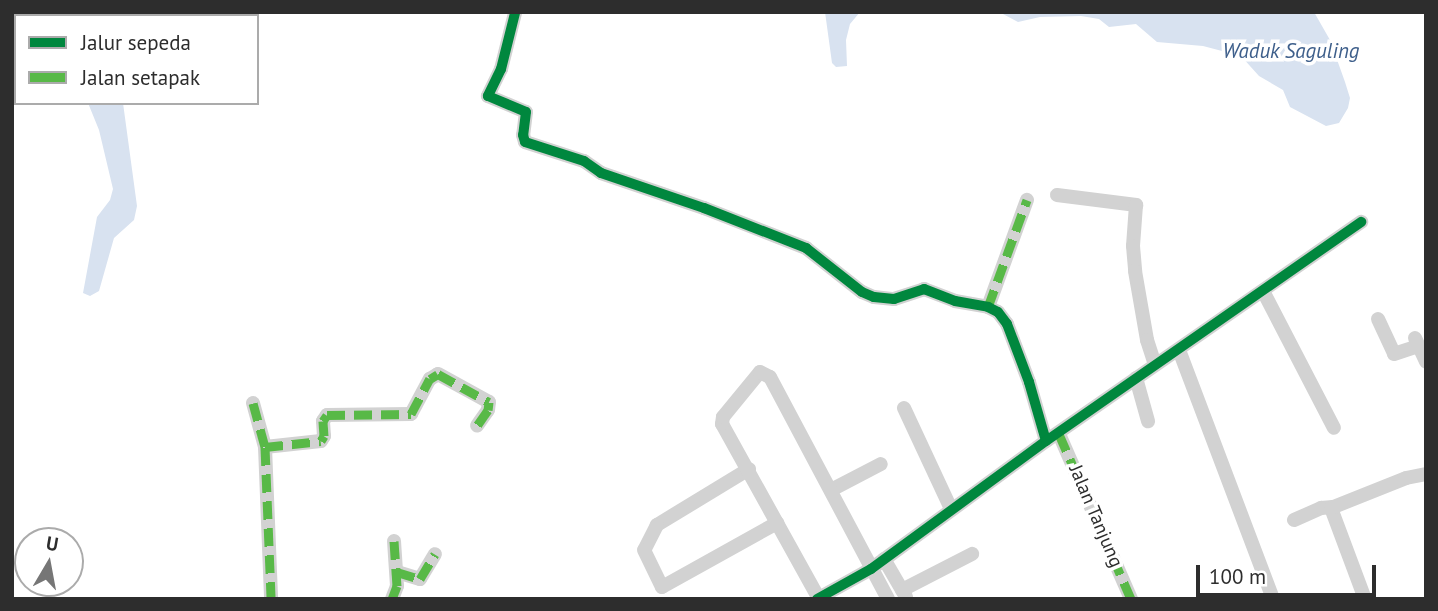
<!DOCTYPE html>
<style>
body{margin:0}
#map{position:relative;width:1438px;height:611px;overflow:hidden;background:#fff;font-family:"PT Sans",sans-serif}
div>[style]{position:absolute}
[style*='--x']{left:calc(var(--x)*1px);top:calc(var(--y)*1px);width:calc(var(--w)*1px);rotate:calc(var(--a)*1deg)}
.water>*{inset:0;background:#d8e2f0}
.street>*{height:14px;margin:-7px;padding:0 7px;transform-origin:7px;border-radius:7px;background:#d2d2d2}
.quiet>*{height:9px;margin-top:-4.5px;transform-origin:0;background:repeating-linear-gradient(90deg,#58b947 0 18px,transparent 0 27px)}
.cycleway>*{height:10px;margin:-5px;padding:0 5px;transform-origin:5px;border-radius:5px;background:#00873e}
span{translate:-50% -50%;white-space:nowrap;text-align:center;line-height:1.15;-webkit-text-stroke:7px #fff;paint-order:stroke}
.street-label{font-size:19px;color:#2d2d2d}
.water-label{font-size:21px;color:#3e5f8b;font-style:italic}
.frame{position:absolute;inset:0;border:14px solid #2d2d2d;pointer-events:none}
.legend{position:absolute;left:14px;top:14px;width:245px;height:91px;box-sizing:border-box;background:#fff;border:2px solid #ababab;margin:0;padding:9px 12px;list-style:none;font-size:21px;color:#2d2d2d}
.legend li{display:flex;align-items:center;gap:14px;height:35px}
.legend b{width:35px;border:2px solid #ababab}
.north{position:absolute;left:14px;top:527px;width:70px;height:70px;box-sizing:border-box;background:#fff;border:2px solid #ababab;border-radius:50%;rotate:10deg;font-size:19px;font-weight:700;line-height:28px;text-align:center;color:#2d2d2d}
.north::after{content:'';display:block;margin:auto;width:24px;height:32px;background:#767676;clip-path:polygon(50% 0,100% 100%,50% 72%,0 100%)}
.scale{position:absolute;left:1196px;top:565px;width:180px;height:32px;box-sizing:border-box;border:4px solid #2d2d2d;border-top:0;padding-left:9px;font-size:21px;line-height:24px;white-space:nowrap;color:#2d2d2d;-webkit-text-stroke:5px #fff;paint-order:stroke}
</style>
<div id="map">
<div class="water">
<div style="clip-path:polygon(825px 12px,860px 12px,850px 24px,846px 40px,847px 66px,836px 67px,832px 63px)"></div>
<div style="clip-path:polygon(980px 12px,1314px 12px,1330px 40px,1345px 82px,1350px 98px,1348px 108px,1339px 123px,1326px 126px,1290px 107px,1283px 90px,1259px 76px,1241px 56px,1203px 46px,1157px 42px,1136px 24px,1109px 27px,1099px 19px,1081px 16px,1040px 17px,1018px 22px,1003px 14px)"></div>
<div style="clip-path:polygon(88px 103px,123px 103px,137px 206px,134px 220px,114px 238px,99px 291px,90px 296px,83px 293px,97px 217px,110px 200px,113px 189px,99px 130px)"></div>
</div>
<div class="street">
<div style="--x:515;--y:13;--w:58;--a:104"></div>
<div style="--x:501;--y:69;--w:30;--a:116"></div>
<div style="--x:488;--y:96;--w:41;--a:22.8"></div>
<div style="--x:526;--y:112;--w:23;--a:97"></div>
<div style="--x:523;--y:135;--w:7;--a:74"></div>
<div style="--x:525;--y:142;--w:62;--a:17.9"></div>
<div style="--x:584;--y:161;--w:21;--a:35"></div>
<div style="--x:601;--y:173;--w:109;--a:18.8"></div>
<div style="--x:704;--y:208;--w:110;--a:21.4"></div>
<div style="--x:806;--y:248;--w:71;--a:38.2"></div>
<div style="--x:862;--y:292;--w:13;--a:23"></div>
<div style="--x:874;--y:297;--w:20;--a:6"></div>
<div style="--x:894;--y:299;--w:32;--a:-18"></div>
<div style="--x:924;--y:289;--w:33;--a:21"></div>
<div style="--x:955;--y:301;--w:34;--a:10"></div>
<div style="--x:988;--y:307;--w:11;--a:27"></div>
<div style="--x:998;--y:312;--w:15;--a:53"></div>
<div style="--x:1007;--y:324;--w:62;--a:69.2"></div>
<div style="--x:1029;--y:382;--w:61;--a:73.9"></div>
<div style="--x:1057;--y:195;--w:80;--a:7.2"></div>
<div style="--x:1136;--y:205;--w:41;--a:94.2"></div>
<div style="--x:1133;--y:246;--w:25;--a:85"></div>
<div style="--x:1135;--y:271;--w:70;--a:80.1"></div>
<div style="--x:1147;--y:340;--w:26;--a:72"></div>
<div style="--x:1263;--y:291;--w:154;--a:62.6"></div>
<div style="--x:988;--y:307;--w:114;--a:-70"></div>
<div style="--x:1378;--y:319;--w:38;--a:65"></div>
<div style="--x:1394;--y:354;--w:26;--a:-18"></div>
<div style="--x:1415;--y:338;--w:26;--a:65"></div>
<div style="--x:1179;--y:350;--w:266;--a:69.3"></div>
<div style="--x:1136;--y:378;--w:45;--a:74.4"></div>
<div style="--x:253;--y:403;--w:46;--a:74.7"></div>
<div style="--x:265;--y:447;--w:152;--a:87.7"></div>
<div style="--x:904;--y:408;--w:111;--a:65"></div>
<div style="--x:1059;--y:434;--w:180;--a:66.4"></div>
<div style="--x:265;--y:447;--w:56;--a:-6.1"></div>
<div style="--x:321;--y:441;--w:6;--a:-59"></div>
<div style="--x:324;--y:436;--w:15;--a:-94"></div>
<div style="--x:323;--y:421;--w:7;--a:-56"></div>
<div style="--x:327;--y:415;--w:84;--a:-0.7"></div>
<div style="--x:411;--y:414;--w:40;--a:-62"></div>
<div style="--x:430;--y:379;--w:9;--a:-32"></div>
<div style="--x:438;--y:374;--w:58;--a:28.8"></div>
<div style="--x:489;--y:402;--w:8;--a:97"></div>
<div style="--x:488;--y:410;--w:19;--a:125"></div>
<div style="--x:749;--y:469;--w:108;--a:148.7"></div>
<div style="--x:657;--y:525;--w:28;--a:117"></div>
<div style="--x:644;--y:550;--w:41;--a:64.1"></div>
<div style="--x:662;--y:587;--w:132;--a:-29.1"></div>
<div style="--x:831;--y:490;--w:56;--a:-27.5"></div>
<div style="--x:1294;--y:520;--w:30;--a:-24"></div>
<div style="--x:1321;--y:508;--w:12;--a:-5"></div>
<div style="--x:884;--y:559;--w:44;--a:59.9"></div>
<div style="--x:397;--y:572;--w:24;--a:17"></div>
<div style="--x:420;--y:579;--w:29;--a:-59"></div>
<div style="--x:902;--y:590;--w:79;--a:-27.2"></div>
<div style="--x:818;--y:597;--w:198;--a:-119"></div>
<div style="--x:722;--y:424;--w:7;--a:-82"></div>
<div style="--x:723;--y:417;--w:58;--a:-50.6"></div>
<div style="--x:760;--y:372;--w:11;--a:27"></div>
<div style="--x:770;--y:377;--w:251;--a:62"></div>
<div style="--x:392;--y:599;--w:14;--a:-69"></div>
<div style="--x:397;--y:586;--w:45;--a:-93.8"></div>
<div style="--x:817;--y:599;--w:62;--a:-29.1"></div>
<div style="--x:871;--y:569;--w:217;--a:-36.2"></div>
<div style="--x:1046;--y:441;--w:384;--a:-34.8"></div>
<div style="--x:1365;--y:599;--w:97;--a:-110.5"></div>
<div style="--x:1331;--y:508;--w:81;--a:-21.8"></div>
<div style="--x:1406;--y:478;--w:20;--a:-11"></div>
</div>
<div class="quiet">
<div style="--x:988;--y:307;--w:114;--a:-70"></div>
<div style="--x:253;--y:403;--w:46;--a:74.7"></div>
<div style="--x:265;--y:447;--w:152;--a:87.7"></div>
<div style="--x:1059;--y:434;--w:180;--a:66.4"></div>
<div style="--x:265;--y:447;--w:56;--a:-6.1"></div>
<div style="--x:321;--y:441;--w:6;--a:-59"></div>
<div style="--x:324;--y:436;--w:15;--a:-94"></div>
<div style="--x:323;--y:421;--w:7;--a:-56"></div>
<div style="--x:327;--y:415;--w:84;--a:-0.7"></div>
<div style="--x:411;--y:414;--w:40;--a:-62"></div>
<div style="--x:430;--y:379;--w:9;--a:-32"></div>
<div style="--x:438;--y:374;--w:58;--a:28.8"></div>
<div style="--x:489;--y:402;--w:8;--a:97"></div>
<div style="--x:488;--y:410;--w:19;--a:125"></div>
<div style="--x:397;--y:572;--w:24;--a:17"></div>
<div style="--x:420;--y:579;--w:29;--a:-59"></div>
<div style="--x:392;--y:599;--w:14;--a:-69"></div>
<div style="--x:397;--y:586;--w:45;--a:-93.8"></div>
</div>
<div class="cycleway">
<div style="--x:515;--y:13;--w:58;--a:104"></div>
<div style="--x:501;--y:69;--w:30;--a:116"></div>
<div style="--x:488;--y:96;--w:41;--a:22.8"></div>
<div style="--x:526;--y:112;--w:23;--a:97"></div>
<div style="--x:523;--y:135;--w:7;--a:74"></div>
<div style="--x:525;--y:142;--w:62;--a:17.9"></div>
<div style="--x:584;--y:161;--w:21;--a:35"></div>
<div style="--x:601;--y:173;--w:109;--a:18.8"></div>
<div style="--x:704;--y:208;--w:110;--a:21.4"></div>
<div style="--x:806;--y:248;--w:71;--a:38.2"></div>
<div style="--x:862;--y:292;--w:13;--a:23"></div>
<div style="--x:874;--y:297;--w:20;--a:6"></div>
<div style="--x:894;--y:299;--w:32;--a:-18"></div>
<div style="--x:924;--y:289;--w:33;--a:21"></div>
<div style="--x:955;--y:301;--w:34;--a:10"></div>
<div style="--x:988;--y:307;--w:11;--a:27"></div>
<div style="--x:998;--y:312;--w:15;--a:53"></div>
<div style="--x:1007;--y:324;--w:62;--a:69.2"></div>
<div style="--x:1029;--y:382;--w:61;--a:73.9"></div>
<div style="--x:817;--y:599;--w:62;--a:-29.1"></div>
<div style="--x:871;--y:569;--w:217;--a:-36.2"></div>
<div style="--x:1046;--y:441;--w:384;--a:-34.8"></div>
</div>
<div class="street-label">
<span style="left:1096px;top:516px;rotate:67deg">Jalan Tanjung</span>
</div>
<div class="water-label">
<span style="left:1291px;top:51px">Waduk Saguling</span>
</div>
<div class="frame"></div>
<ul class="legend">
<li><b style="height:9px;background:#00873e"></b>Jalur sepeda</li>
<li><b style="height:9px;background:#58b947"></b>Jalan setapak</li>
</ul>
<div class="north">U</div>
<div class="scale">100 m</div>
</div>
